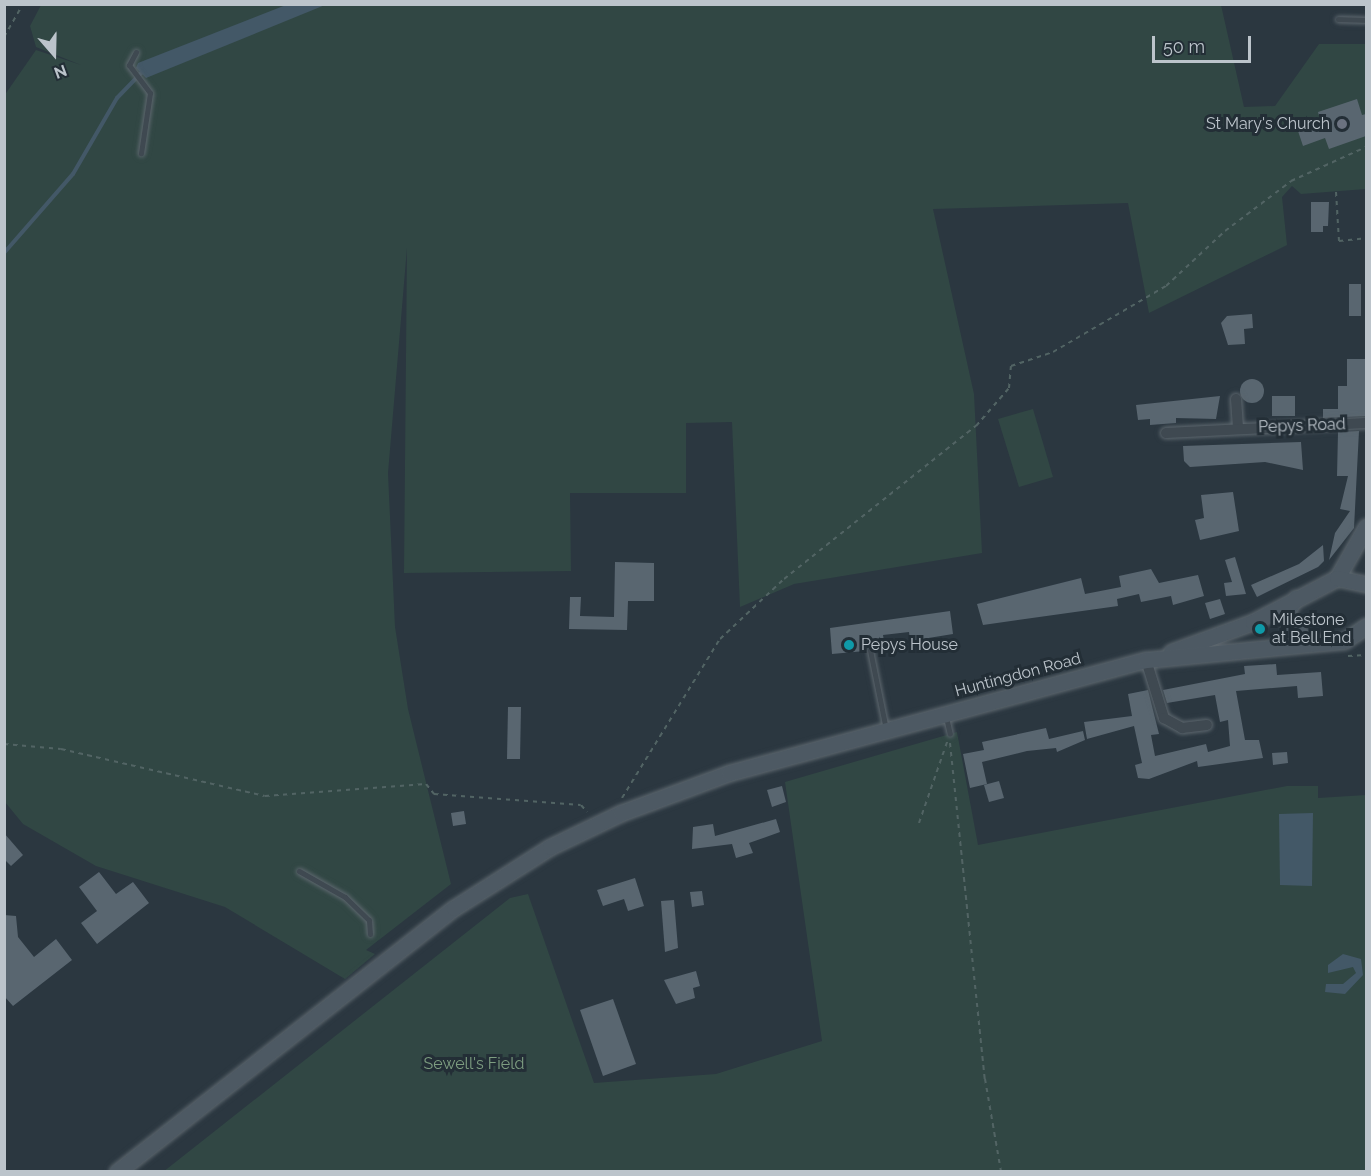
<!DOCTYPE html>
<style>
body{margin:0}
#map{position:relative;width:1371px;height:1176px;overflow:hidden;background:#2b3740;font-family:Raleway,sans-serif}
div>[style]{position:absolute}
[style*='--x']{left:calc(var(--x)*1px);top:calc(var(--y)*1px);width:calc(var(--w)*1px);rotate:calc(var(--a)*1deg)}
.green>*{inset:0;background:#314744}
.water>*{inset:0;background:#435867}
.stream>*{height:4px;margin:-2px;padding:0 2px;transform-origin:2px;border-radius:2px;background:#435867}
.building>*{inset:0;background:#596670}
.round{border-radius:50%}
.path>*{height:2px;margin-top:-1px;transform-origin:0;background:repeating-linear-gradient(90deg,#526464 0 4.5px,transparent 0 9px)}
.roads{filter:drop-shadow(0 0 2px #5d676e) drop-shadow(0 0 2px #5d676e)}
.service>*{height:5px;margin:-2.5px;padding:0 2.5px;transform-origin:2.5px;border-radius:2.5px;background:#3f4951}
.minor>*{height:10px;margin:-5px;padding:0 5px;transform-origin:5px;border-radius:5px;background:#3f4951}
.secondary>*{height:15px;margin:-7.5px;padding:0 7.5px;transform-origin:7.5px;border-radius:7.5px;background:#4d5963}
.dots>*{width:16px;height:16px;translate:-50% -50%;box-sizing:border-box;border:3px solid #232e36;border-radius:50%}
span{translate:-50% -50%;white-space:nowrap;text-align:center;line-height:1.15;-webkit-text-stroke:6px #232e36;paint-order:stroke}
.poi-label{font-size:16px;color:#bcc4cb}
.right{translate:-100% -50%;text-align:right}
.left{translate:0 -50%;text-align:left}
.street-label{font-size:16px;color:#bcc4cb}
.park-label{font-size:16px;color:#7d9d80}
.frame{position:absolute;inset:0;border:6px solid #bcc4cb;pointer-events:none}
.north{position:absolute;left:24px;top:24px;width:60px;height:60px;-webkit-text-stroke:4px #232e36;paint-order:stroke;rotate:160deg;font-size:16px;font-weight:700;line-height:24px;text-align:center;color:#bcc4cb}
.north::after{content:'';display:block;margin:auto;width:21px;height:27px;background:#bcc4cb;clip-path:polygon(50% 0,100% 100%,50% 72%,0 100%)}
.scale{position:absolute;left:1152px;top:36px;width:99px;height:27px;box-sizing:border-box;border:3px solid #bcc4cb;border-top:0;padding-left:8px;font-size:18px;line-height:21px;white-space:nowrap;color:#bcc4cb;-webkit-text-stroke:4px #232e36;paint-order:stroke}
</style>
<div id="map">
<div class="green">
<div style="clip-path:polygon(41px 5px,1221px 5px,1244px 107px,1275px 106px,1319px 44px,1366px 44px,1366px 189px,1301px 194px,1292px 186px,1282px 197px,1287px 245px,1149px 313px,1128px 203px,933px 209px,974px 394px,982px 553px,794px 584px,740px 607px,732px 422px,686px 423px,686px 493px,570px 493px,571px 571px,404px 573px,407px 248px,388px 473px,395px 627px,408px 709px,451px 884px,366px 950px,375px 954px,345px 979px,225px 907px,96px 866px,23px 824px,5px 802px,4px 96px,36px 50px,81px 65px,36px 47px,30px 26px)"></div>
<div style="clip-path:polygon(1033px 409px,1053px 477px,1019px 487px,998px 419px)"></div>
<div style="clip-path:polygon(957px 732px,978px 845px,1287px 786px,1318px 786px,1318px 798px,1366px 795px,1366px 1171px,163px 1172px,510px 898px,528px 894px,594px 1083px,716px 1074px,822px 1041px,785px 782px)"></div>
</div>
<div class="water">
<div style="clip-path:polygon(286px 5px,325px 5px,146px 78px,136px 68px,138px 63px)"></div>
<div style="clip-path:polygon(1313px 813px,1312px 886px,1280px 885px,1279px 814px)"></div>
<div style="clip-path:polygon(1343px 954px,1361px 959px,1363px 975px,1345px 994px,1325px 992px,1326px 984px,1343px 984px,1356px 973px,1353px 967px,1328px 973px,1328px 965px)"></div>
</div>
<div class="stream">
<div style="--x:4;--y:253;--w:105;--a:-48.9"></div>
<div style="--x:73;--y:174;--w:88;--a:-59.9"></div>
<div style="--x:117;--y:98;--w:37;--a:-46"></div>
</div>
<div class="building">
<div style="clip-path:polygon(1357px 99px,1362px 115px,1366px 114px,1366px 136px,1329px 149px,1325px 138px,1303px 146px,1298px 131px,1321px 123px,1318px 112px)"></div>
<div style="clip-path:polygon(1311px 202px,1329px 202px,1328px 226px,1323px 226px,1323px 232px,1311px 232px)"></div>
<div style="clip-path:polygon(1349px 284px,1361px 284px,1361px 316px,1349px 316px)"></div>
<div style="clip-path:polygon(1252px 314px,1253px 328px,1244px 329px,1245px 344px,1228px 345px,1221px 323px,1227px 316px)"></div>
<div style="clip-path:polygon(1347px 359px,1366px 359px,1366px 416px,1323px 418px,1323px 409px,1338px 409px,1338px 386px,1347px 386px)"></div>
<div class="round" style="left:1240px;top:379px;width:24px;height:24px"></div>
<div style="clip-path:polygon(1220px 396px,1216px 419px,1176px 418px,1176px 423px,1150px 425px,1150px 419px,1138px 420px,1136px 405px)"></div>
<div style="clip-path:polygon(1272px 396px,1295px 396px,1295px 416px,1272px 416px)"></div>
<div style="clip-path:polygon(1359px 431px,1354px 528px,1329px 560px,1335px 533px,1350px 511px,1340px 509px,1348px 476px,1337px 476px,1338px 432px)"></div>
<div style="clip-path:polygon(1301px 442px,1303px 470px,1265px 462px,1190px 467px,1184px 461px,1183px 446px)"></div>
<div style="clip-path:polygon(1233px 492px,1239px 531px,1200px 540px,1195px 520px,1204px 518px,1201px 495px)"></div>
<div style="clip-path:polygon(1323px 545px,1324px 561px,1318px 567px,1257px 597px,1251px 585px,1299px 564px)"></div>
<div style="clip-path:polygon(1235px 557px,1246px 594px,1226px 596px,1224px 583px,1232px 582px,1225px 560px)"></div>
<div style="clip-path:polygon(615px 562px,654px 563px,654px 601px,628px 601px,627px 630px,569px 629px,570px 597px,581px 597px,580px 616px,614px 617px)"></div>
<div style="clip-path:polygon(1151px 569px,1159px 583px,1198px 575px,1204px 596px,1173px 605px,1171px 596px,1141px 602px,1139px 594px,1117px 599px,1118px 606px,983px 625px,977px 604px,1081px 578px,1085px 594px,1121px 587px,1119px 576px)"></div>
<div style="clip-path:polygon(1220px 599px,1225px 614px,1210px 619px,1205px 603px)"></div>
<div style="clip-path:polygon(950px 611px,953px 634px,910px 641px,909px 632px,883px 635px,884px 641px,866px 643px,865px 651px,832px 654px,830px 628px)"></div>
<div style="clip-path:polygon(1276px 664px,1277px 675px,1321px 672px,1323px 696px,1298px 698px,1297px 686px,1236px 691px,1245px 740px,1259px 740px,1263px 758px,1198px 767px,1197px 761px,1149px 779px,1138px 778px,1135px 765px,1142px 763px,1134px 726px,1087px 739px,1084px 722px,1132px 716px,1128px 694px,1148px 690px,1159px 734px,1151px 735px,1155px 756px,1206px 744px,1208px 752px,1230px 746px,1228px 720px,1220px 722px,1215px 695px,1167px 703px,1163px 690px,1245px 674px,1244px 666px)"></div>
<div style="clip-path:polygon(508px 707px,521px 707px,520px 759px,507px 759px)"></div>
<div style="clip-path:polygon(1046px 728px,1049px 739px,1083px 731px,1085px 740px,1057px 752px,1056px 748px,1027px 751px,982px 762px,987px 784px,970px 788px,963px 754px,984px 750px,982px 742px)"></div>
<div style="clip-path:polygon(1287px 752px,1288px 763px,1273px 765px,1272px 753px)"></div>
<div style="clip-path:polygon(999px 781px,1004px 798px,989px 802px,984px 785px)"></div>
<div style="clip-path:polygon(782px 786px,786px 802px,772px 807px,767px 790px)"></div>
<div style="clip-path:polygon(464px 811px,466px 824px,453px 826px,451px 813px)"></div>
<div style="clip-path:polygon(776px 819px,780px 832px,749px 843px,753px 853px,736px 858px,732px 844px,692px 849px,693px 827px,713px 824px,715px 836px)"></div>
<div style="clip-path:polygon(4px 833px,23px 855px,11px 866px,4px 859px)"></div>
<div style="clip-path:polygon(99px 872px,116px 894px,133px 882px,149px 903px,97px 944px,81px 923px,97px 911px,79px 887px)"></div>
<div style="clip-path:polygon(635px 878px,644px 906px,628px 911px,624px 899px,603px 906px,597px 890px)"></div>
<div style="clip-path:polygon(702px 891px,704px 905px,692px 907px,690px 892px)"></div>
<div style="clip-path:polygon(674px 900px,678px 948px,665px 952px,661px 901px)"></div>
<div style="clip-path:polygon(4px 915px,16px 916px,18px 937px,34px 957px,56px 939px,72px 960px,13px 1006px,4px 996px)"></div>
<div style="clip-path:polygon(696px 971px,700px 986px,693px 988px,695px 998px,676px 1004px,664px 980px)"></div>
<div style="clip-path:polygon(613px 999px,636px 1064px,603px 1076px,580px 1010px)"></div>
</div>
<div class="path">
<div style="--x:4;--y:37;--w:38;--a:-60"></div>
<div style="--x:1336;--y:192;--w:49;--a:86.5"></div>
<div style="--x:1339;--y:241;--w:27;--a:-6"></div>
<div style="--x:1348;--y:656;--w:18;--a:-3"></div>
<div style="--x:950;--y:743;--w:338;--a:84.1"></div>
<div style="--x:985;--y:1079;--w:94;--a:80.2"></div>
<div style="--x:4;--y:744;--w:57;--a:5"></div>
<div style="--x:61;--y:749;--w:209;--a:13"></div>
<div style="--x:265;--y:796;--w:161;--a:-4.3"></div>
<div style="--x:426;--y:784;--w:13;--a:51"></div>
<div style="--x:434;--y:794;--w:147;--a:4.3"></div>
<div style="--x:581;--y:805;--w:9;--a:49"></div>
<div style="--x:622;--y:798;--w:187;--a:-58.4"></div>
<div style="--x:720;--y:639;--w:88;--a:-43.2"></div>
<div style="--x:784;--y:579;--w:246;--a:-38.6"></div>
<div style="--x:976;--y:426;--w:50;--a:-49"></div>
<div style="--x:1009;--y:388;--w:22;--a:-85"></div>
<div style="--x:1011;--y:366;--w:44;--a:-18.4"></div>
<div style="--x:1053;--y:352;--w:131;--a:-30.3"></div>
<div style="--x:1166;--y:286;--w:81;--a:-43"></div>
<div style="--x:1225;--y:231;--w:83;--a:-37.1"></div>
<div style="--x:1291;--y:181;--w:82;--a:-24.4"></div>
<div style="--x:919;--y:823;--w:86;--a:-70.9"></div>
</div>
<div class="roads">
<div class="service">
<div style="--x:1338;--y:19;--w:28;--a:2"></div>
<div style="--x:136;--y:52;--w:15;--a:118"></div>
<div style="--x:129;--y:65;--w:35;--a:53"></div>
<div style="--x:150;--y:93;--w:61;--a:98.5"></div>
<div style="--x:870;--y:650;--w:81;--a:78.6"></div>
<div style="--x:946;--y:717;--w:17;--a:77"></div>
<div style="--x:299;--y:871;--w:53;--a:29.5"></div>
<div style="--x:345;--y:897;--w:33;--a:44"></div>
<div style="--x:369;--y:920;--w:14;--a:86"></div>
</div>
<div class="minor">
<div style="--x:1236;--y:399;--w:30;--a:86"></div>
<div style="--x:1166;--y:433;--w:200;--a:-2.9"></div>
<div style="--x:1146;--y:660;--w:61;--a:72.8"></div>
<div style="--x:1164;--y:718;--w:21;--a:29"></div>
<div style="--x:1182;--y:728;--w:25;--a:-7"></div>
</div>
<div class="secondary">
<div style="--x:1337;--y:578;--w:59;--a:-60.4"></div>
<div style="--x:1296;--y:598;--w:16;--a:125"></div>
<div style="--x:1287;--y:611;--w:13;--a:81"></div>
<div style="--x:1289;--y:624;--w:29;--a:44"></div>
<div style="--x:1310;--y:644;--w:34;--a:-5"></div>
<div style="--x:1344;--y:641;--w:27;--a:-34"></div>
<div style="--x:1171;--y:652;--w:87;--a:-20.1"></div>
<div style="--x:1253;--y:622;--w:95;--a:-27.6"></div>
<div style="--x:1337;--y:578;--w:30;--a:12"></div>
<div style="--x:117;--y:1172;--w:428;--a:-38.1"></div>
<div style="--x:454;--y:908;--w:114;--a:-32.4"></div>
<div style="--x:550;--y:847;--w:79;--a:-25.6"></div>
<div style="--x:621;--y:813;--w:115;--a:-20.3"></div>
<div style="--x:729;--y:773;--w:432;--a:-15.2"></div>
<div style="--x:1146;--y:660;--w:165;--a:-5.6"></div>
</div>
</div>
<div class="dots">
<div style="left:1342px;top:124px;background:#6b7280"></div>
<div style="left:1260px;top:629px;background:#0f9aa8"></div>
<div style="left:849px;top:645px;background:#0f9aa8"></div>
</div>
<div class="poi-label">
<span class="right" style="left:1330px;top:124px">St Mary's Church</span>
<span class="left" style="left:1272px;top:629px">Milestone<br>at Bell End</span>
<span class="left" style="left:861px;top:645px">Pepys House</span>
</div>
<div class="street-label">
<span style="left:1302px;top:426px;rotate:-2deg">Pepys Road</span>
<span style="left:1018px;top:675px;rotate:-15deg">Huntingdon Road</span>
</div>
<div class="park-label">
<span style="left:474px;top:1064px">Sewell's Field</span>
</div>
<div class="frame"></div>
<div class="north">N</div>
<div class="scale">50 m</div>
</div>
